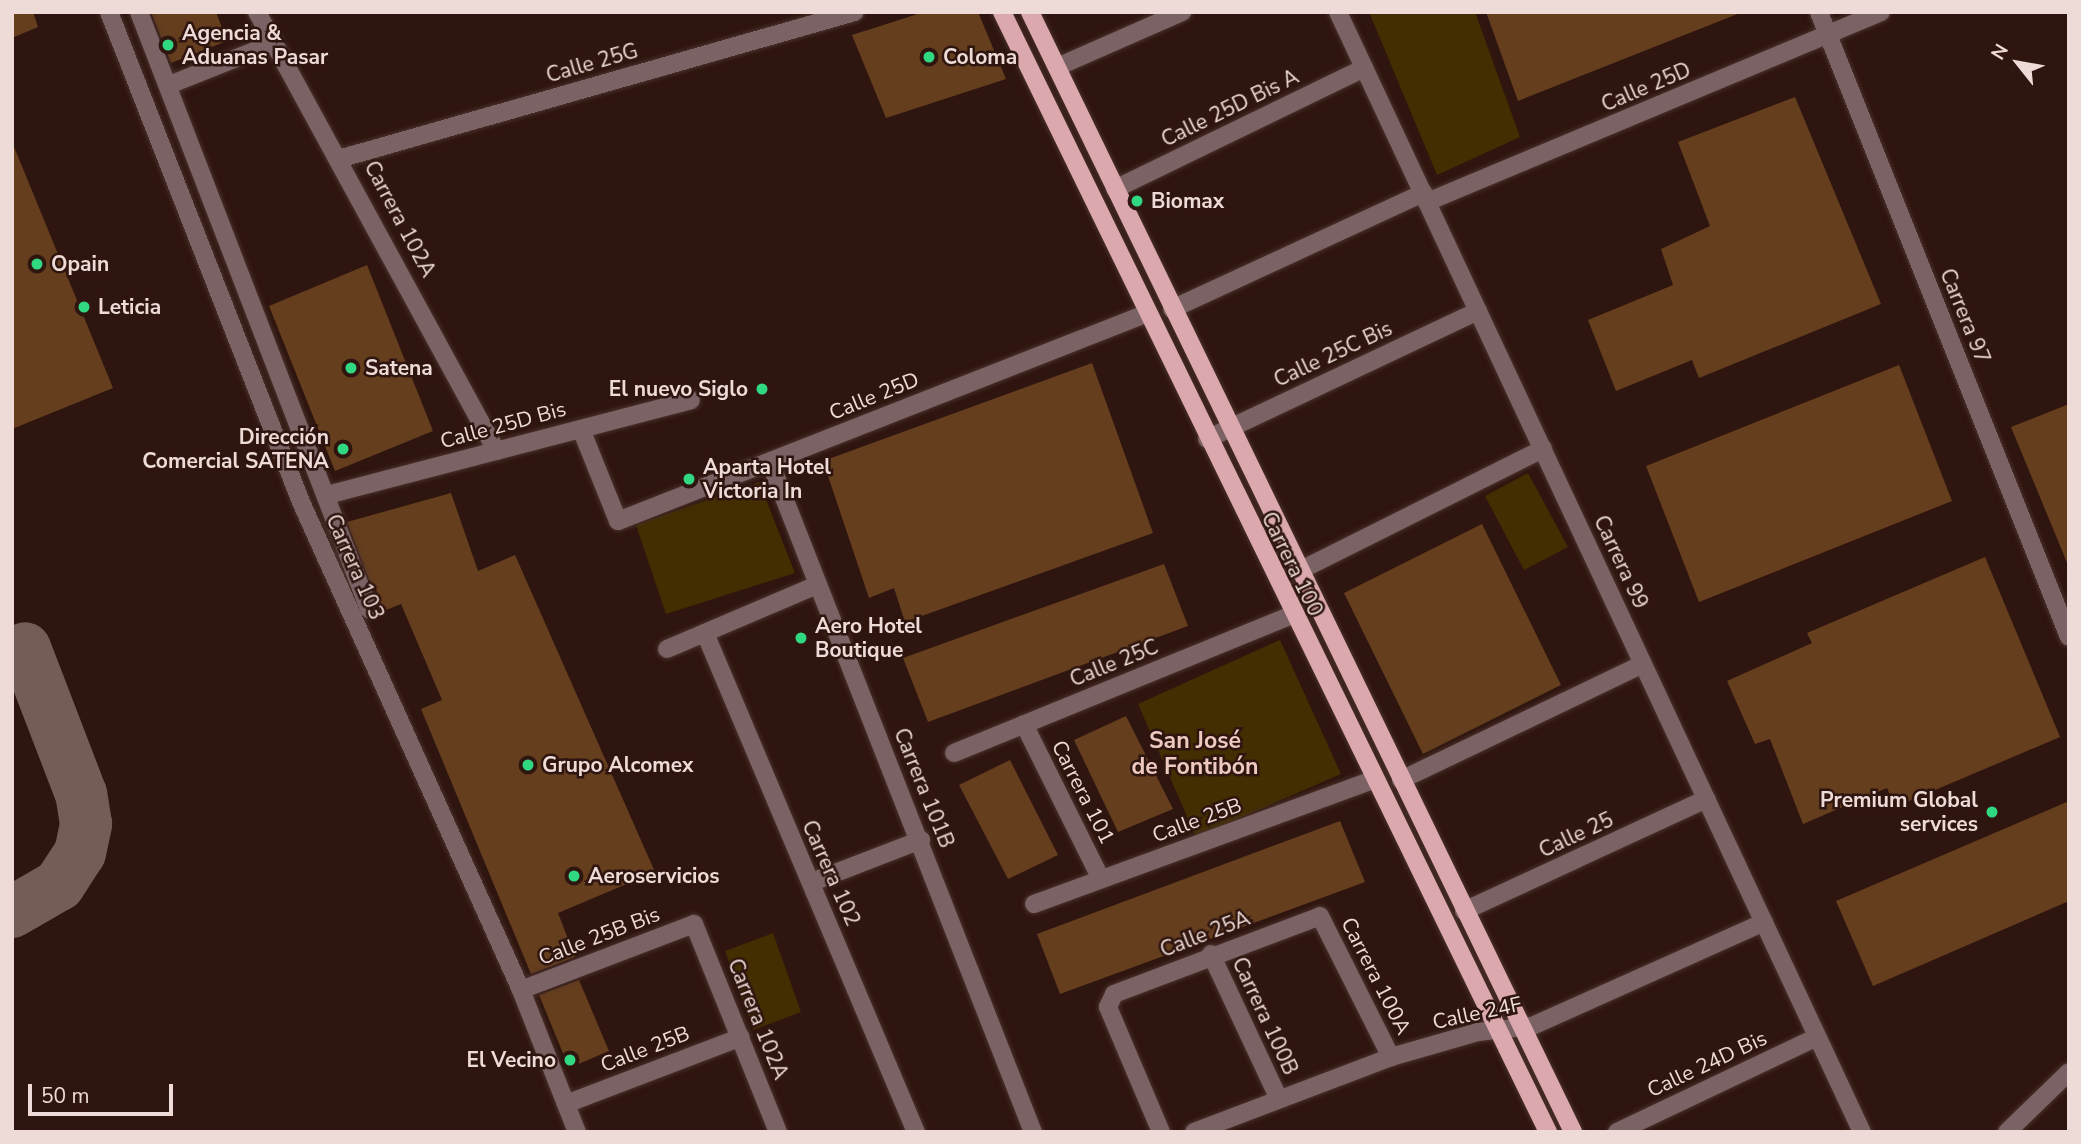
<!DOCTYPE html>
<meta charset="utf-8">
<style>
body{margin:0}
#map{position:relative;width:2081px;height:1144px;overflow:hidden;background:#2f150f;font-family:"Nunito Sans",sans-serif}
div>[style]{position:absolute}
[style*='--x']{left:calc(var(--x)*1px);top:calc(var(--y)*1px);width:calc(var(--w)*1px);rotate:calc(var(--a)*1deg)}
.green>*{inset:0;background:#422e00}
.taxiway>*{height:52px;margin:-26px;padding:0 26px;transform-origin:26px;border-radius:26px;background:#745c57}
.building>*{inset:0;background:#653e1e}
.roads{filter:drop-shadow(0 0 2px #4a312b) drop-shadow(0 0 2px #4a312b)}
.minor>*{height:18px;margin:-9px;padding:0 9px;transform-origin:9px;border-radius:9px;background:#7b6265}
.major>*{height:18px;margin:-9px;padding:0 9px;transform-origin:9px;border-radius:9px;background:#dba8ae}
.dots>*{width:19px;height:19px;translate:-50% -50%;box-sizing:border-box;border:4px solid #2f150f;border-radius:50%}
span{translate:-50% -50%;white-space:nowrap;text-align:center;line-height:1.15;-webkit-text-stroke:5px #2f150f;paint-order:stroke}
.poi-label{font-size:21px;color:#eedbd7;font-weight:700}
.left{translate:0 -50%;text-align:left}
.right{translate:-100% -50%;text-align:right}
.street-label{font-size:21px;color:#eedbd7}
.neighbourhood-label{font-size:23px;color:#edc9c0;font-weight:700}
.frame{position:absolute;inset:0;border:14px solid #eedbd7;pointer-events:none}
.north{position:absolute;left:1983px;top:28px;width:70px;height:70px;-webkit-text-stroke:5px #2f150f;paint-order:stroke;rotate:301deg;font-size:19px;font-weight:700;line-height:28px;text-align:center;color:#eedbd7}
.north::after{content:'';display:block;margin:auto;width:24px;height:32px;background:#eedbd7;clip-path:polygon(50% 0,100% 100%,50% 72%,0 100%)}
.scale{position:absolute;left:28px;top:1084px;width:145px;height:32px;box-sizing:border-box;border:4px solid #eedbd7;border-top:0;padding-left:9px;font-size:21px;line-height:24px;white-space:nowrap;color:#eedbd7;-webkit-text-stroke:5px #2f150f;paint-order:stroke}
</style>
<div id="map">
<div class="green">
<div style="clip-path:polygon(1369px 12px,1475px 12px,1520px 137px,1437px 175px)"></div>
<div style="clip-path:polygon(1528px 473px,1568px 547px,1524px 570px,1485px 496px)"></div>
<div style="clip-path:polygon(759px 482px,795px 573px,666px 614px,636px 525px)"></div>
<div style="clip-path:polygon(1280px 640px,1341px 774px,1196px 837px,1138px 704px)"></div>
<div style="clip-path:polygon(773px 933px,801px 1012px,753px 1030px,725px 951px)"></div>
</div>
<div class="taxiway">
<div style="--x:12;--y:912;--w:54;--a:-29.9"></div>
<div style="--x:59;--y:885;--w:38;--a:-57"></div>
<div style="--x:80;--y:853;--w:30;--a:-78"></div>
<div style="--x:86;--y:824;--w:30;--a:-99"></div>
<div style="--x:81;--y:794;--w:156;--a:-111"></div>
</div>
<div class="building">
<div style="clip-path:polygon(12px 12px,33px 12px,38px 27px,12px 38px)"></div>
<div style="clip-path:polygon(151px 12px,216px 12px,227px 41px,171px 63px)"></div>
<div style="clip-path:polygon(924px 12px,978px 12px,1006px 79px,886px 118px,852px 35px)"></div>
<div style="clip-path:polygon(1486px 12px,1740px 12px,1740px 13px,1518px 101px)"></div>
<div style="clip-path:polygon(1795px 97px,1881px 304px,1699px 378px,1692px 360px,1616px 391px,1588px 320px,1673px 285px,1661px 249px,1710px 226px,1678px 142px)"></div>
<div style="clip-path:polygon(12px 142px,113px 388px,12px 429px)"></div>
<div style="clip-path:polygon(367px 265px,433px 431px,335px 471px,269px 306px)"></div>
<div style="clip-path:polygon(1092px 363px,1153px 533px,905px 622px,894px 588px,869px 598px,823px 461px)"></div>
<div style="clip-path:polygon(1899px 365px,1952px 501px,1699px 602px,1646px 466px)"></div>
<div style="clip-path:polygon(2069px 404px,2069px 565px,2068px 565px,2011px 427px)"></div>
<div style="clip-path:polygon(451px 493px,478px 571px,515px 555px,655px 872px,558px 913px,575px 957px,531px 974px,421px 709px,442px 700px,401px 604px,381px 612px,347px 522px)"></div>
<div style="clip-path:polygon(1482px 524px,1561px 685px,1423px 754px,1344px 593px)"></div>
<div style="clip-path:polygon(1985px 557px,2060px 737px,1895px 807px,1887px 788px,1803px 824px,1770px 739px,1755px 744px,1727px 681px,1812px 643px,1807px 633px)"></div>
<div style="clip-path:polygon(1164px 564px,1188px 626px,928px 722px,903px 658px)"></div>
<div style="clip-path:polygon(1126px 716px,1173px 809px,1118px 832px,1074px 740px)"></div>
<div style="clip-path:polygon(1010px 760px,1058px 855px,1008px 879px,959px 785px)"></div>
<div style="clip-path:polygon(2069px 801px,2069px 901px,1873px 986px,1836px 901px)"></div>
<div style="clip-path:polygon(1340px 821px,1365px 882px,1060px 994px,1037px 934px)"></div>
<div style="clip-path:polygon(579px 980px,609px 1051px,569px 1068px,539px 995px)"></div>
</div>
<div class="roads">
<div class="minor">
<div style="--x:109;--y:12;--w:526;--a:68.6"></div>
<div style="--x:301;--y:502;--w:535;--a:65.73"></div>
<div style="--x:521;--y:990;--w:153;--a:68.5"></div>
<div style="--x:139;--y:12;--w:640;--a:68.93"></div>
<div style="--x:257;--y:12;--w:500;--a:61.4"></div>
<div style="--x:1338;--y:12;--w:1237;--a:64.93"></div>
<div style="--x:1819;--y:12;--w:673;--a:68.2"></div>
<div style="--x:1057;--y:67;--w:137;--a:-23.7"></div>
<div style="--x:169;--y:85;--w:113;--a:-21.8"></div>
<div style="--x:342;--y:158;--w:533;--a:-15.89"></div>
<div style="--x:1115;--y:189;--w:277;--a:-25.9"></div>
<div style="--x:1427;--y:202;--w:492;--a:-22.7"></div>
<div style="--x:1172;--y:309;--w:277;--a:-24.8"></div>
<div style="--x:581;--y:429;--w:99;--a:68.1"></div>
<div style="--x:618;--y:521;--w:569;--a:-21.43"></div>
<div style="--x:1207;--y:439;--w:300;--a:-25.3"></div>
<div style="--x:770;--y:462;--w:720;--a:68.57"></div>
<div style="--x:327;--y:495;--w:376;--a:-14.6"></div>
<div style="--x:1299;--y:571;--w:273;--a:-26.6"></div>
<div style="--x:705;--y:633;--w:542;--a:67.08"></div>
<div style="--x:667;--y:649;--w:163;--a:-23.1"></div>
<div style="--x:1024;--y:724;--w:173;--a:63.6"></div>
<div style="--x:954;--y:753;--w:365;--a:-22.2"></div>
<div style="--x:1401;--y:780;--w:268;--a:-25.6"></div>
<div style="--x:812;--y:882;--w:117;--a:-21.1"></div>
<div style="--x:1034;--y:904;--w:363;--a:-20.1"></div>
<div style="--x:1464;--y:911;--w:267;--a:-24.8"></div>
<div style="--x:1211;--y:954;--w:158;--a:64.9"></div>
<div style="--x:521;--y:990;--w:185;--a:-20.9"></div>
<div style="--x:694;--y:924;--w:224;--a:68"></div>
<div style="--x:566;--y:1104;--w:187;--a:-20.9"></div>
<div style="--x:1161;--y:1132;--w:136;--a:-113"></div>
<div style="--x:1108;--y:1007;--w:14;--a:-65"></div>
<div style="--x:1114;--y:994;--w:220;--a:-20.7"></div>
<div style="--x:1320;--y:916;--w:158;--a:63.3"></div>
<div style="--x:1194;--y:1132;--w:211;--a:-20.8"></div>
<div style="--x:1391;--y:1057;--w:91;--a:-16"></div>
<div style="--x:1478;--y:1032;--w:54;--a:-6.3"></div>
<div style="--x:1532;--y:1026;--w:254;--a:-24.1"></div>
<div style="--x:1617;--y:1132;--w:221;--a:-25.4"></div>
<div style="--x:2007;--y:1132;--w:86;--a:-44.1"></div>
</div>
<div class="major">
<div style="--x:1002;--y:12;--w:1246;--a:64.01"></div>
<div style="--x:1030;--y:12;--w:1245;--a:64.13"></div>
</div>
</div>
<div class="dots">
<div style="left:168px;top:45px;background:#31d882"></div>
<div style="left:929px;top:57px;background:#31d882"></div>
<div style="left:1137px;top:201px;background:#31d882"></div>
<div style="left:37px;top:264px;background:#31d882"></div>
<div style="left:84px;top:307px;background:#31d882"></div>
<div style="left:351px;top:368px;background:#31d882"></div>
<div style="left:762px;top:389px;background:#31d882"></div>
<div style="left:343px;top:449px;background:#31d882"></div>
<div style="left:689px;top:479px;background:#31d882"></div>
<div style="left:801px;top:638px;background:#31d882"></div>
<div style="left:528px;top:765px;background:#31d882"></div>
<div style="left:1992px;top:812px;background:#31d882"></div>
<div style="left:574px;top:876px;background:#31d882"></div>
<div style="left:570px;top:1060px;background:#31d882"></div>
</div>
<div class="poi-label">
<span class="left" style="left:182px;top:45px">Agencia &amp;<br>Aduanas Pasar</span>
<span class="left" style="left:943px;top:57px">Coloma</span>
<span class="left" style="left:1151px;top:201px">Biomax</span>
<span class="left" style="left:51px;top:264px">Opain</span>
<span class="left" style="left:98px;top:307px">Leticia</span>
<span class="left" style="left:365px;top:368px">Satena</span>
<span class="right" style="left:748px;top:389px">El nuevo Siglo</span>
<span class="right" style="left:329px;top:449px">Dirección<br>Comercial SATENA</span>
<span class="left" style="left:703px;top:479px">Aparta Hotel<br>Victoria In</span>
<span class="left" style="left:815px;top:638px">Aero Hotel<br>Boutique</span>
<span class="left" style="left:542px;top:765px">Grupo Alcomex</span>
<span class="right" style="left:1978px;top:812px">Premium Global<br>services</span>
<span class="left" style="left:588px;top:876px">Aeroservicios</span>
<span class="right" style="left:556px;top:1060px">El Vecino</span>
</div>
<div class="street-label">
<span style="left:592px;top:63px;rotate:-16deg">Calle 25G</span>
<span style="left:1646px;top:87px;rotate:-23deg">Calle 25D</span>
<span style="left:1230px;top:108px;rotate:-26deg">Calle 25D Bis A</span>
<span style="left:400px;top:219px;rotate:62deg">Carrera 102A</span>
<span style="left:1965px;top:316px;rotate:68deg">Carrera 97</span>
<span style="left:1333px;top:354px;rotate:-25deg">Calle 25C Bis</span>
<span style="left:874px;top:396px;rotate:-22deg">Calle 25D</span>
<span style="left:503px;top:425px;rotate:-15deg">Calle 25D Bis</span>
<span style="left:1621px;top:562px;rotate:65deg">Carrera 99</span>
<span style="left:1292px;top:564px;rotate:64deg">Carrera 100</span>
<span style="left:355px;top:567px;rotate:66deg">Carrera 103</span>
<span style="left:1114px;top:663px;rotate:-22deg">Calle 25C</span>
<span style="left:924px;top:788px;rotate:68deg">Carrera 101B</span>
<span style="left:1083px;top:792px;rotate:63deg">Carrera 101</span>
<span style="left:1197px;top:820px;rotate:-20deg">Calle 25B</span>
<span style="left:1576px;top:835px;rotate:-25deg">Calle 25</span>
<span style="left:831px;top:873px;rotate:66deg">Carrera 102</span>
<span style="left:1205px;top:934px;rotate:-21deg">Calle 25A</span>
<span style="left:599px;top:936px;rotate:-21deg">Calle 25B Bis</span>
<span style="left:1376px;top:976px;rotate:63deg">Carrera 100A</span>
<span style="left:1477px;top:1013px;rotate:-12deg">Calle 24F</span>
<span style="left:1265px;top:1016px;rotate:65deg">Carrera 100B</span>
<span style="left:758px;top:1019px;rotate:68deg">Carrera 102A</span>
<span style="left:645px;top:1049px;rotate:-21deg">Calle 25B</span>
<span style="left:1707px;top:1064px;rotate:-25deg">Calle 24D Bis</span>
</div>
<div class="neighbourhood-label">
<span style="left:1195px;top:754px">San José<br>de Fontibón</span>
</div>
<div class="frame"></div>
<div class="north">N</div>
<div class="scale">50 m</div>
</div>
